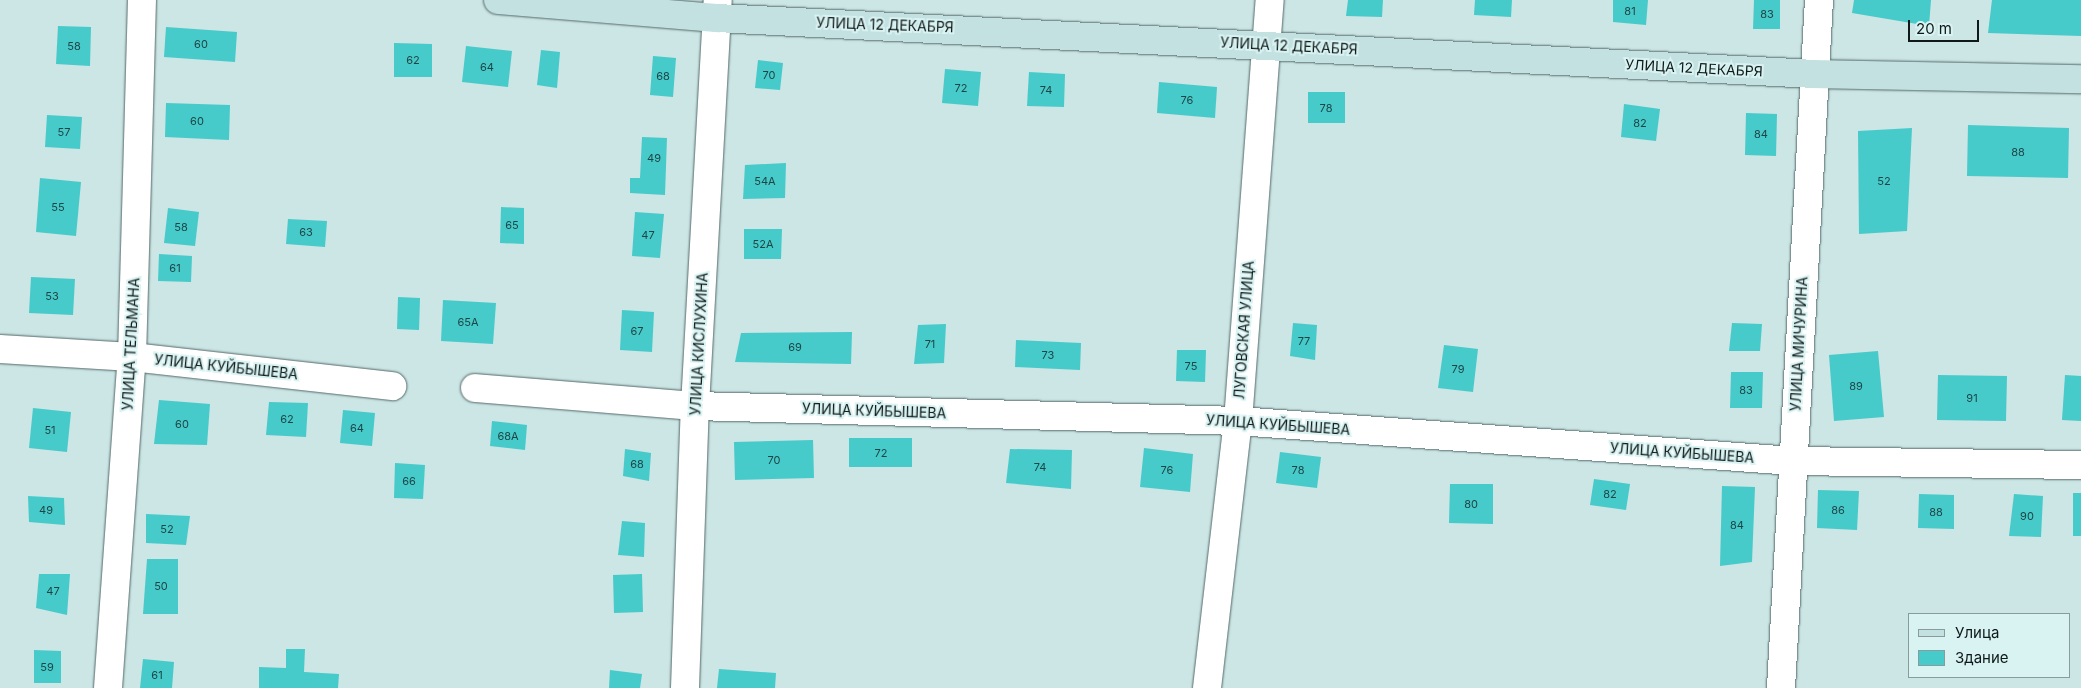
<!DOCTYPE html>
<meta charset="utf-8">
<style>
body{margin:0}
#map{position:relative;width:2081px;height:688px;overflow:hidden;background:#cce5e5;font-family:Inter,sans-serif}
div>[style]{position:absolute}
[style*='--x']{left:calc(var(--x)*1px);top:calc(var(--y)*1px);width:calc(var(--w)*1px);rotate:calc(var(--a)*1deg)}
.building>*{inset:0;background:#47caca}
.roads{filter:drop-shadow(0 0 1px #546a69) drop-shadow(0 0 1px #546a69)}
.street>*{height:28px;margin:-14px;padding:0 14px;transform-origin:14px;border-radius:14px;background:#fff}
.secondary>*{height:28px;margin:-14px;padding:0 14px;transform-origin:14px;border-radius:14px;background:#c3e1e1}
span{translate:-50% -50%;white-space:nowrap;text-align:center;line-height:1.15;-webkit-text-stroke:4px #d9f2f2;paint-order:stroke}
.number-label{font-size:11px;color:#1e4545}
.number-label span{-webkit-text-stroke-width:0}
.street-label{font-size:14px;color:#101919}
.legend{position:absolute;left:1908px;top:613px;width:162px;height:65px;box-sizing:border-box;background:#d9f2f2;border:1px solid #899b9b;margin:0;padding:6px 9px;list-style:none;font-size:15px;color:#101919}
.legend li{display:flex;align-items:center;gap:10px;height:25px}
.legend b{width:25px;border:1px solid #899b9b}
.scale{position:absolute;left:1908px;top:20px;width:71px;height:22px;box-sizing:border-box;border:2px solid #101919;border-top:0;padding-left:6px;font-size:15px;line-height:18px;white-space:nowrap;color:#101919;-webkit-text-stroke:4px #d9f2f2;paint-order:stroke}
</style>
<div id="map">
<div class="building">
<div style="clip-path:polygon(1348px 0,1383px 0,1382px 17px,1346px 16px)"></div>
<div style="clip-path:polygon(1475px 0,1512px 0,1511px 17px,1474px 15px)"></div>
<div style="clip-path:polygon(1613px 0,1648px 0,1646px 25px,1613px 22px)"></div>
<div style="clip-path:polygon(1754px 0,1780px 0,1780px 29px,1753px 29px)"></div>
<div style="clip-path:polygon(1854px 0,1931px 0,1929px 26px,1852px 13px)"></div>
<div style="clip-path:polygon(1992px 0,2081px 0,2081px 36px,1988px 33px)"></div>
<div style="clip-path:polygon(58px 26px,91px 27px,90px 66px,56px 64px)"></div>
<div style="clip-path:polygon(166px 27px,237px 32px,235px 62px,164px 57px)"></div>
<div style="clip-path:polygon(394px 43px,432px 44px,432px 77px,394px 77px)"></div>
<div style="clip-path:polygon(466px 46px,512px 51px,508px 87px,462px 82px)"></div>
<div style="clip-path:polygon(541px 50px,560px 52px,557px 88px,537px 85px)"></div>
<div style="clip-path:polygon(653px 56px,676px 58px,673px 97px,650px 95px)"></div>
<div style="clip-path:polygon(758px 60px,783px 63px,780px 90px,755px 88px)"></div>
<div style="clip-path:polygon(945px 69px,981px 72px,978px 106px,942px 103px)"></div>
<div style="clip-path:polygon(1029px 72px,1065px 74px,1064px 107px,1027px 106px)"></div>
<div style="clip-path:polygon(1159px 82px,1217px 87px,1215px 118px,1157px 113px)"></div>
<div style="clip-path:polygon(1308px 92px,1345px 92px,1345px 123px,1308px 123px)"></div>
<div style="clip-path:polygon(166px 103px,230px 105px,229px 140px,165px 137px)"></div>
<div style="clip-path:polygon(1624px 104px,1660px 109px,1656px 141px,1621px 137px)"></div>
<div style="clip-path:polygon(1746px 113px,1777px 114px,1776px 156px,1745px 155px)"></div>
<div style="clip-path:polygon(47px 115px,82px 117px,80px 149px,45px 147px)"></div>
<div style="clip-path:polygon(1968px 125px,2069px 128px,2068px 178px,1967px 176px)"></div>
<div style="clip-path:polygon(1912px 128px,1907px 231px,1859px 234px,1858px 131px)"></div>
<div style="clip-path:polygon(642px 137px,667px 138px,665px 195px,630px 193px,630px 178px,640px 178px)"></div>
<div style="clip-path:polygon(786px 163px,785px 198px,743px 199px,745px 165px)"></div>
<div style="clip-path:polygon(40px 178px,81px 182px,76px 236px,36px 232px)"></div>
<div style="clip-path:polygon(501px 207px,524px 208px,524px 244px,500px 243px)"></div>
<div style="clip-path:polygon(168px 208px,199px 212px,195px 246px,164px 243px)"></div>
<div style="clip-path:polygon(635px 212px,664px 214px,660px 258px,632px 256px)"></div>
<div style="clip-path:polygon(288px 219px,327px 221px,325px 247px,286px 244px)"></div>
<div style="clip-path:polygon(744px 229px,782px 229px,781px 259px,744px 259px)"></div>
<div style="clip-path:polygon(159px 254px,192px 256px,191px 282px,158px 281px)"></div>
<div style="clip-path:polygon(31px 277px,75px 279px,73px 315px,29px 313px)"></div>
<div style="clip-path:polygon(398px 297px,420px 298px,419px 330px,397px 329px)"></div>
<div style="clip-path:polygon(443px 300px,496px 303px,493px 344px,441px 341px)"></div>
<div style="clip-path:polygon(622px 310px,654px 312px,652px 352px,620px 350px)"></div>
<div style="clip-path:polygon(1293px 323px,1317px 325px,1315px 360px,1290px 356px)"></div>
<div style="clip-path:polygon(1732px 323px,1762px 324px,1760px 351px,1729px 351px)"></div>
<div style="clip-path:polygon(946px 324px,944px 363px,914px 364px,918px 325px)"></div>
<div style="clip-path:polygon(852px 332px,851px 364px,735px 362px,741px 333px)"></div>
<div style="clip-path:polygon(1016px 340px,1081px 343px,1080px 370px,1015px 367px)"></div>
<div style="clip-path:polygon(1444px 345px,1478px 349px,1473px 392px,1438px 388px)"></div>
<div style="clip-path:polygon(1177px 350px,1206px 350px,1205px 382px,1176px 381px)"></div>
<div style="clip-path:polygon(1878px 351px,1884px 417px,1834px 421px,1829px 355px)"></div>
<div style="clip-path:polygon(1731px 372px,1763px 372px,1762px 408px,1730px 408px)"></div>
<div style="clip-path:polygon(1938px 375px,2007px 376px,2006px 421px,1937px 420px)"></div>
<div style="clip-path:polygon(2065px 375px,2081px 376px,2081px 421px,2062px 420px)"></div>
<div style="clip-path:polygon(159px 400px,210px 404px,207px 445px,154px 444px)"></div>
<div style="clip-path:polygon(269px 402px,308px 403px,306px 437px,266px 435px)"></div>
<div style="clip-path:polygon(33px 408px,71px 412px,67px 452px,29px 448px)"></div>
<div style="clip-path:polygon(343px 410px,375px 413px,372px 446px,340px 443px)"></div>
<div style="clip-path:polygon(492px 421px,527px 425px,525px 450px,490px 446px)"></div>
<div style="clip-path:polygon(849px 438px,912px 438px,912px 467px,849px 467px)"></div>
<div style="clip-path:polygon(813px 440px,814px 478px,735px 480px,734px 442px)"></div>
<div style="clip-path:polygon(1144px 448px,1193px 454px,1190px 492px,1140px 487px)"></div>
<div style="clip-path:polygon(625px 449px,651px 453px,649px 481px,623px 476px)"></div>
<div style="clip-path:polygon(1010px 449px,1072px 450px,1071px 489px,1006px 483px)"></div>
<div style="clip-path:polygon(1280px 452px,1321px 457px,1317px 488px,1276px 483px)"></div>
<div style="clip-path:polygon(395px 463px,425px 465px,423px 499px,394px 498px)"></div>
<div style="clip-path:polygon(1594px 479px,1630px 484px,1626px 510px,1590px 505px)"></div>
<div style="clip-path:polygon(1450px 484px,1493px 484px,1493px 524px,1449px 523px)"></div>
<div style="clip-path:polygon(1722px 486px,1755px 487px,1752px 562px,1720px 566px)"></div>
<div style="clip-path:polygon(1818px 490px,1859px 491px,1857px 530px,1817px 528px)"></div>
<div style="clip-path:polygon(2073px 493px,2081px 493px,2081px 536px,2073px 536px)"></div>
<div style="clip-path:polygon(1919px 494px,1954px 495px,1954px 529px,1918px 528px)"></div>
<div style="clip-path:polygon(2014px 494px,2043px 496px,2041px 537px,2009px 536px)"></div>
<div style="clip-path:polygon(28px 496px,64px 498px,65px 525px,29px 522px)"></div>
<div style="clip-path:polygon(146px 514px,190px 516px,186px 545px,146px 543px)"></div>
<div style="clip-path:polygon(622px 521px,645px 523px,644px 557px,618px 555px)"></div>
<div style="clip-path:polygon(147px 559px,178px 559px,178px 614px,143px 614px)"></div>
<div style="clip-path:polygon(39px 574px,70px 574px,67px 615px,36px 608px)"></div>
<div style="clip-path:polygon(642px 574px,643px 612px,614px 613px,613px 575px)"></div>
<div style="clip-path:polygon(286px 649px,305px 649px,304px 672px,339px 674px,338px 688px,259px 688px,259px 667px,286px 668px)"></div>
<div style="clip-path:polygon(34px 650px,61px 651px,61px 683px,34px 683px)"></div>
<div style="clip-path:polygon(143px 659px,174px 662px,172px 688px,140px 688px)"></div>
<div style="clip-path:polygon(719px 669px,776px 673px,775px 688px,717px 688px)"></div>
<div style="clip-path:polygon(610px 670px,642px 674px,640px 688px,609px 688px)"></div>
</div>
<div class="roads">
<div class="street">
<div style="--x:0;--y:349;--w:132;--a:3.5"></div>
<div style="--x:132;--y:357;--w:262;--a:6.4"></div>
<div style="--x:475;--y:388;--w:221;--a:4.7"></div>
<div style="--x:695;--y:406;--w:543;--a:1.58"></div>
<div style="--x:1238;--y:421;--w:556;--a:4.12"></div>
<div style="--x:1793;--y:461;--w:288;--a:0.8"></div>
<div style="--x:108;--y:688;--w:332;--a:-85.9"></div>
<div style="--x:132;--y:357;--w:357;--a:-88.4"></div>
<div style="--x:685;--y:688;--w:282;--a:-88"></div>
<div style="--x:695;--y:406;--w:407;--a:-86.8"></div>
<div style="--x:1207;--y:688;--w:269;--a:-83.4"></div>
<div style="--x:1238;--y:421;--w:422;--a:-85.7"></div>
<div style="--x:1781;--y:688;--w:689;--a:-86.84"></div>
</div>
<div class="secondary">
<div style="--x:498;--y:0;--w:220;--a:4.7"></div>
<div style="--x:717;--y:18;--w:1097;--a:2.92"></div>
<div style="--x:1813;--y:74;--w:268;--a:1.1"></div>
</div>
</div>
<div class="number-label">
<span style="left:1630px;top:11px">81</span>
<span style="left:1767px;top:14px">83</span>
<span style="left:201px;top:44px">60</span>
<span style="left:74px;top:46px">58</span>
<span style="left:413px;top:60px">62</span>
<span style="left:487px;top:67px">64</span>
<span style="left:769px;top:75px">70</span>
<span style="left:663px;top:76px">68</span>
<span style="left:961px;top:88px">72</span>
<span style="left:1046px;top:90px">74</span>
<span style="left:1187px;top:100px">76</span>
<span style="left:1326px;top:108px">78</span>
<span style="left:197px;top:121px">60</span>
<span style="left:1640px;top:123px">82</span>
<span style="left:64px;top:132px">57</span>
<span style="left:1761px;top:134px">84</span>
<span style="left:2018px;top:152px">88</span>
<span style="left:654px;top:158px">49</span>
<span style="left:765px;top:181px">54А</span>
<span style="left:1884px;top:181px">52</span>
<span style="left:58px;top:207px">55</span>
<span style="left:512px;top:225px">65</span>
<span style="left:181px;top:227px">58</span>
<span style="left:306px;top:232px">63</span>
<span style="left:648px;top:235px">47</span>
<span style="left:763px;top:244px">52А</span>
<span style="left:175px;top:268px">61</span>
<span style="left:52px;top:296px">53</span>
<span style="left:468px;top:322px">65А</span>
<span style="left:637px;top:331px">67</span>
<span style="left:1304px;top:341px">77</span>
<span style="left:930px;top:344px">71</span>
<span style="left:795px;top:347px">69</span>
<span style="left:1048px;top:355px">73</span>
<span style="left:1191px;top:366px">75</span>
<span style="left:1458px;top:369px">79</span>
<span style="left:1856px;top:386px">89</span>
<span style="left:1746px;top:390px">83</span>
<span style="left:1972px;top:398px">91</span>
<span style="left:287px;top:419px">62</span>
<span style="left:182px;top:424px">60</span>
<span style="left:357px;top:428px">64</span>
<span style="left:50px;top:430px">51</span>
<span style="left:508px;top:436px">68А</span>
<span style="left:881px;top:453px">72</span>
<span style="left:774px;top:460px">70</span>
<span style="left:637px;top:464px">68</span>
<span style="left:1040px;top:467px">74</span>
<span style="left:1167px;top:470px">76</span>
<span style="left:1298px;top:470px">78</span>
<span style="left:409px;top:481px">66</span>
<span style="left:1610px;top:494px">82</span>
<span style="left:1471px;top:504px">80</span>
<span style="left:46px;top:510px">49</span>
<span style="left:1838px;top:510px">86</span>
<span style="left:1936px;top:512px">88</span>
<span style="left:2027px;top:516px">90</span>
<span style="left:1737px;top:525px">84</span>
<span style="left:167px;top:529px">52</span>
<span style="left:161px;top:586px">50</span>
<span style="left:53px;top:591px">47</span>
<span style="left:47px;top:667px">59</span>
<span style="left:157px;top:675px">61</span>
</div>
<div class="street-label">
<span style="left:885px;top:25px;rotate:2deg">УЛИЦА 12 ДЕКАБРЯ</span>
<span style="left:1289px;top:46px;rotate:3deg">УЛИЦА 12 ДЕКАБРЯ</span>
<span style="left:1694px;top:68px;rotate:3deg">УЛИЦА 12 ДЕКАБРЯ</span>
<span style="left:1244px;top:330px;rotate:-86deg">ЛУГОВСКАЯ УЛИЦА</span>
<span style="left:131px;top:344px;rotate:-87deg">УЛИЦА ТЕЛЬМАНА</span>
<span style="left:699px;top:344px;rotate:-87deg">УЛИЦА КИСЛУХИНА</span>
<span style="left:1799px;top:344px;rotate:-87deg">УЛИЦА МИЧУРИНА</span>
<span style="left:226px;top:367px;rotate:6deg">УЛИЦА КУЙБЫШЕВА</span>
<span style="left:874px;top:411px;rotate:2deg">УЛИЦА КУЙБЫШЕВА</span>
<span style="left:1278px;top:425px;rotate:4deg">УЛИЦА КУЙБЫШЕВА</span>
<span style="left:1682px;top:453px;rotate:4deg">УЛИЦА КУЙБЫШЕВА</span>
</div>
<ul class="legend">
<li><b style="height:6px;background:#c3e1e1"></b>Улица</li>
<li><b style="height:14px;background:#47caca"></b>Здание</li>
</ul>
<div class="scale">20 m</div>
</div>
